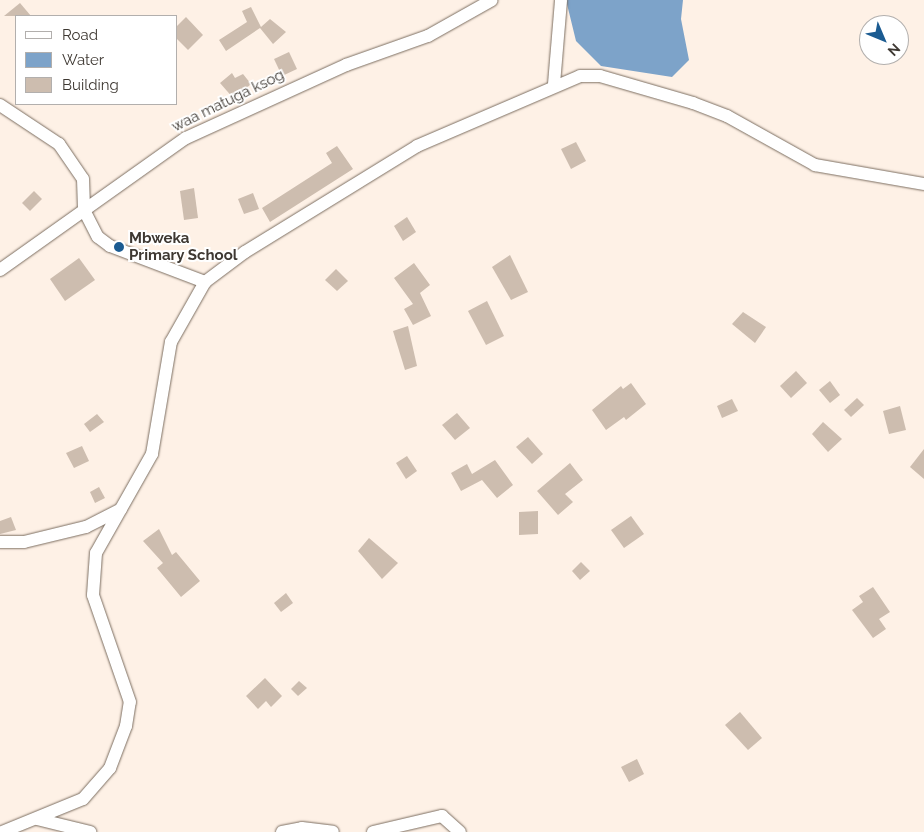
<!DOCTYPE html>
<style>
body{margin:0}
#map{position:relative;width:924px;height:832px;overflow:hidden;background:#fef1e6;font-family:Raleway,sans-serif}
div>[style]{position:absolute}
[style*='--x']{left:calc(var(--x)*1px);top:calc(var(--y)*1px);width:calc(var(--w)*1px);rotate:calc(var(--a)*1deg)}
.water>*{inset:0;background:#7da3c9}
.building>*{inset:0;background:#cdbdaf}
.roads{filter:drop-shadow(0 0 1px #7c6e61) drop-shadow(0 0 1px #7c6e61)}
.minor>*{height:12px;margin:-6px;padding:0 6px;transform-origin:6px;border-radius:6px;background:#fff}
.dots>*{width:14px;height:14px;translate:-50% -50%;box-sizing:border-box;border:2px solid #fff;border-radius:50%}
span{translate:-50% -50%;white-space:nowrap;text-align:center;line-height:1.15;-webkit-text-stroke:4px #fff;paint-order:stroke}
.street-label{font-size:15px;color:#3e3832}
.poi-label{font-size:15px;color:#3e3832;font-weight:700}
.left{translate:0 -50%;text-align:left}
.legend{position:absolute;left:15px;top:15px;width:162px;height:90px;box-sizing:border-box;background:#fff;border:1px solid #b2afad;margin:0;padding:6px 9px;list-style:none;font-size:15px;color:#3e3832}
.legend li{display:flex;align-items:center;gap:10px;height:25px}
.legend b{width:25px;border:1px solid #b2afad}
.north{position:absolute;left:859px;top:15px;width:50px;height:50px;box-sizing:border-box;background:#fff;border:1px solid #b2afad;border-radius:50%;rotate:135deg;font-size:14px;font-weight:700;line-height:20px;text-align:center;color:#3e3832}
.north::after{content:'';display:block;margin:auto;width:18px;height:22px;background:#1b5b91;clip-path:polygon(50% 0,100% 100%,50% 72%,0 100%)}
</style>
<div id="map">
<div class="water">
<div style="clip-path:polygon(566px 0,683px 0,681px 19px,689px 60px,672px 77px,601px 66px,576px 41px)"></div>
</div>
<div class="building">
<div style="clip-path:polygon(20px 3px,31px 16px,4px 16px)"></div>
<div style="clip-path:polygon(251px 7px,261px 27px,270px 19px,286px 32px,273px 44px,260px 28px,226px 51px,219px 40px,247px 22px,242px 11px)"></div>
<div style="clip-path:polygon(186px 17px,203px 35px,188px 50px,176px 38px,176px 27px)"></div>
<div style="clip-path:polygon(289px 52px,297px 69px,282px 76px,274px 59px)"></div>
<div style="clip-path:polygon(232px 73px,235px 78px,243px 74px,251px 84px,234px 99px,220px 83px)"></div>
<div style="clip-path:polygon(576px 142px,586px 161px,571px 169px,561px 149px)"></div>
<div style="clip-path:polygon(337px 146px,353px 169px,270px 222px,262px 208px,332px 163px,326px 153px)"></div>
<div style="clip-path:polygon(194px 188px,198px 218px,184px 220px,180px 191px)"></div>
<div style="clip-path:polygon(34px 191px,42px 199px,30px 211px,22px 203px)"></div>
<div style="clip-path:polygon(253px 193px,259px 209px,244px 214px,238px 199px)"></div>
<div style="clip-path:polygon(407px 217px,416px 232px,403px 241px,394px 226px)"></div>
<div style="clip-path:polygon(510px 255px,528px 292px,511px 300px,492px 267px)"></div>
<div style="clip-path:polygon(79px 258px,95px 280px,65px 301px,50px 279px)"></div>
<div style="clip-path:polygon(414px 263px,430px 285px,420px 293px,431px 316px,413px 325px,404px 309px,413px 304px,394px 278px)"></div>
<div style="clip-path:polygon(336px 269px,348px 281px,337px 291px,325px 280px)"></div>
<div style="clip-path:polygon(487px 301px,504px 336px,486px 345px,468px 311px)"></div>
<div style="clip-path:polygon(743px 312px,766px 327px,755px 343px,732px 324px)"></div>
<div style="clip-path:polygon(408px 326px,417px 366px,405px 370px,393px 331px)"></div>
<div style="clip-path:polygon(796px 371px,807px 383px,791px 398px,780px 386px)"></div>
<div style="clip-path:polygon(830px 381px,840px 395px,830px 403px,819px 390px)"></div>
<div style="clip-path:polygon(631px 383px,646px 404px,626px 420px,624px 417px,606px 430px,592px 410px,621px 386px,623px 389px)"></div>
<div style="clip-path:polygon(857px 398px,864px 405px,851px 417px,844px 410px)"></div>
<div style="clip-path:polygon(732px 399px,738px 411px,722px 418px,717px 406px)"></div>
<div style="clip-path:polygon(900px 406px,906px 430px,889px 434px,883px 411px)"></div>
<div style="clip-path:polygon(457px 413px,470px 428px,455px 440px,442px 425px)"></div>
<div style="clip-path:polygon(97px 414px,104px 422px,90px 432px,84px 424px)"></div>
<div style="clip-path:polygon(823px 422px,842px 439px,828px 452px,812px 434px)"></div>
<div style="clip-path:polygon(528px 437px,543px 454px,532px 464px,516px 447px)"></div>
<div style="clip-path:polygon(82px 446px,89px 461px,74px 468px,66px 453px)"></div>
<div style="clip-path:polygon(924px 449px,924px 479px,910px 467px)"></div>
<div style="clip-path:polygon(407px 456px,417px 471px,406px 479px,396px 463px)"></div>
<div style="clip-path:polygon(495px 460px,513px 485px,497px 498px,482px 480px,461px 491px,451px 473px,467px 464px,472px 474px)"></div>
<div style="clip-path:polygon(570px 463px,583px 480px,565px 494px,573px 502px,558px 515px,537px 491px)"></div>
<div style="clip-path:polygon(99px 487px,105px 498px,95px 503px,90px 492px)"></div>
<div style="clip-path:polygon(538px 511px,538px 534px,519px 535px,519px 512px)"></div>
<div style="clip-path:polygon(631px 516px,644px 534px,624px 548px,611px 530px)"></div>
<div style="clip-path:polygon(11px 517px,16px 530px,0 534px,0 521px)"></div>
<div style="clip-path:polygon(159px 529px,172px 555px,176px 552px,200px 581px,181px 597px,157px 568px,163px 563px,143px 541px)"></div>
<div style="clip-path:polygon(369px 538px,398px 563px,382px 579px,358px 551px)"></div>
<div style="clip-path:polygon(581px 562px,590px 571px,580px 580px,572px 571px)"></div>
<div style="clip-path:polygon(873px 587px,890px 612px,879px 619px,886px 629px,873px 638px,852px 610px,863px 602px,859px 596px)"></div>
<div style="clip-path:polygon(286px 593px,293px 603px,281px 612px,274px 603px)"></div>
<div style="clip-path:polygon(265px 678px,282px 696px,271px 707px,266px 701px,258px 709px,246px 696px)"></div>
<div style="clip-path:polygon(299px 681px,307px 688px,298px 696px,291px 689px)"></div>
<div style="clip-path:polygon(740px 712px,762px 738px,748px 750px,725px 725px)"></div>
<div style="clip-path:polygon(637px 759px,644px 774px,629px 782px,621px 767px)"></div>
</div>
<div class="roads">
<div class="minor">
<div style="--x:554;--y:84;--w:84;--a:-85.2"></div>
<div style="--x:0;--y:105;--w:71;--a:33.5"></div>
<div style="--x:59;--y:144;--w:42;--a:55.6"></div>
<div style="--x:83;--y:179;--w:31;--a:88"></div>
<div style="--x:84;--y:210;--w:30;--a:63"></div>
<div style="--x:98;--y:237;--w:15;--a:37"></div>
<div style="--x:110;--y:246;--w:102;--a:20.8"></div>
<div style="--x:0;--y:270;--w:228;--a:-35.4"></div>
<div style="--x:186;--y:138;--w:176;--a:-24.5"></div>
<div style="--x:346;--y:65;--w:87;--a:-19.5"></div>
<div style="--x:428;--y:36;--w:73;--a:-29.4"></div>
<div style="--x:0;--y:542;--w:24;--a:0"></div>
<div style="--x:24;--y:542;--w:64;--a:-13.6"></div>
<div style="--x:86;--y:527;--w:39;--a:-27"></div>
<div style="--x:37;--y:819;--w:55;--a:13.8"></div>
<div style="--x:2;--y:832;--w:87;--a:-22.2"></div>
<div style="--x:83;--y:799;--w:41;--a:-48.9"></div>
<div style="--x:110;--y:768;--w:45;--a:-69.1"></div>
<div style="--x:126;--y:726;--w:24;--a:-81"></div>
<div style="--x:130;--y:702;--w:113;--a:-109.1"></div>
<div style="--x:93;--y:595;--w:42;--a:-85.9"></div>
<div style="--x:96;--y:553;--w:114;--a:-60.5"></div>
<div style="--x:152;--y:454;--w:114;--a:-80.4"></div>
<div style="--x:171;--y:342;--w:69;--a:-60.5"></div>
<div style="--x:205;--y:282;--w:50;--a:-36.9"></div>
<div style="--x:245;--y:252;--w:202;--a:-31.6"></div>
<div style="--x:417;--y:146;--w:177;--a:-23.2"></div>
<div style="--x:580;--y:76;--w:20;--a:0"></div>
<div style="--x:600;--y:76;--w:97;--a:16.2"></div>
<div style="--x:693;--y:103;--w:36;--a:21"></div>
<div style="--x:727;--y:116;--w:101;--a:29.1"></div>
<div style="--x:815;--y:165;--w:111;--a:9.9"></div>
<div style="--x:282;--y:832;--w:20;--a:-11"></div>
<div style="--x:302;--y:828;--w:31;--a:7"></div>
<div style="--x:373;--y:832;--w:71;--a:-13.1"></div>
<div style="--x:442;--y:816;--w:24;--a:42"></div>
</div>
</div>
<div class="dots">
<div style="left:119px;top:247px;background:#1b5b91"></div>
</div>
<div class="street-label">
<span style="left:228px;top:101px;rotate:-26deg">waa matuga ksog</span>
</div>
<div class="poi-label">
<span class="left" style="left:129px;top:247px">Mbweka<br>Primary School</span>
</div>
<ul class="legend">
<li><b style="height:6px;background:#fff"></b>Road</li>
<li><b style="height:14px;background:#7da3c9"></b>Water</li>
<li><b style="height:14px;background:#cdbdaf"></b>Building</li>
</ul>
<div class="north">N</div>
</div>
